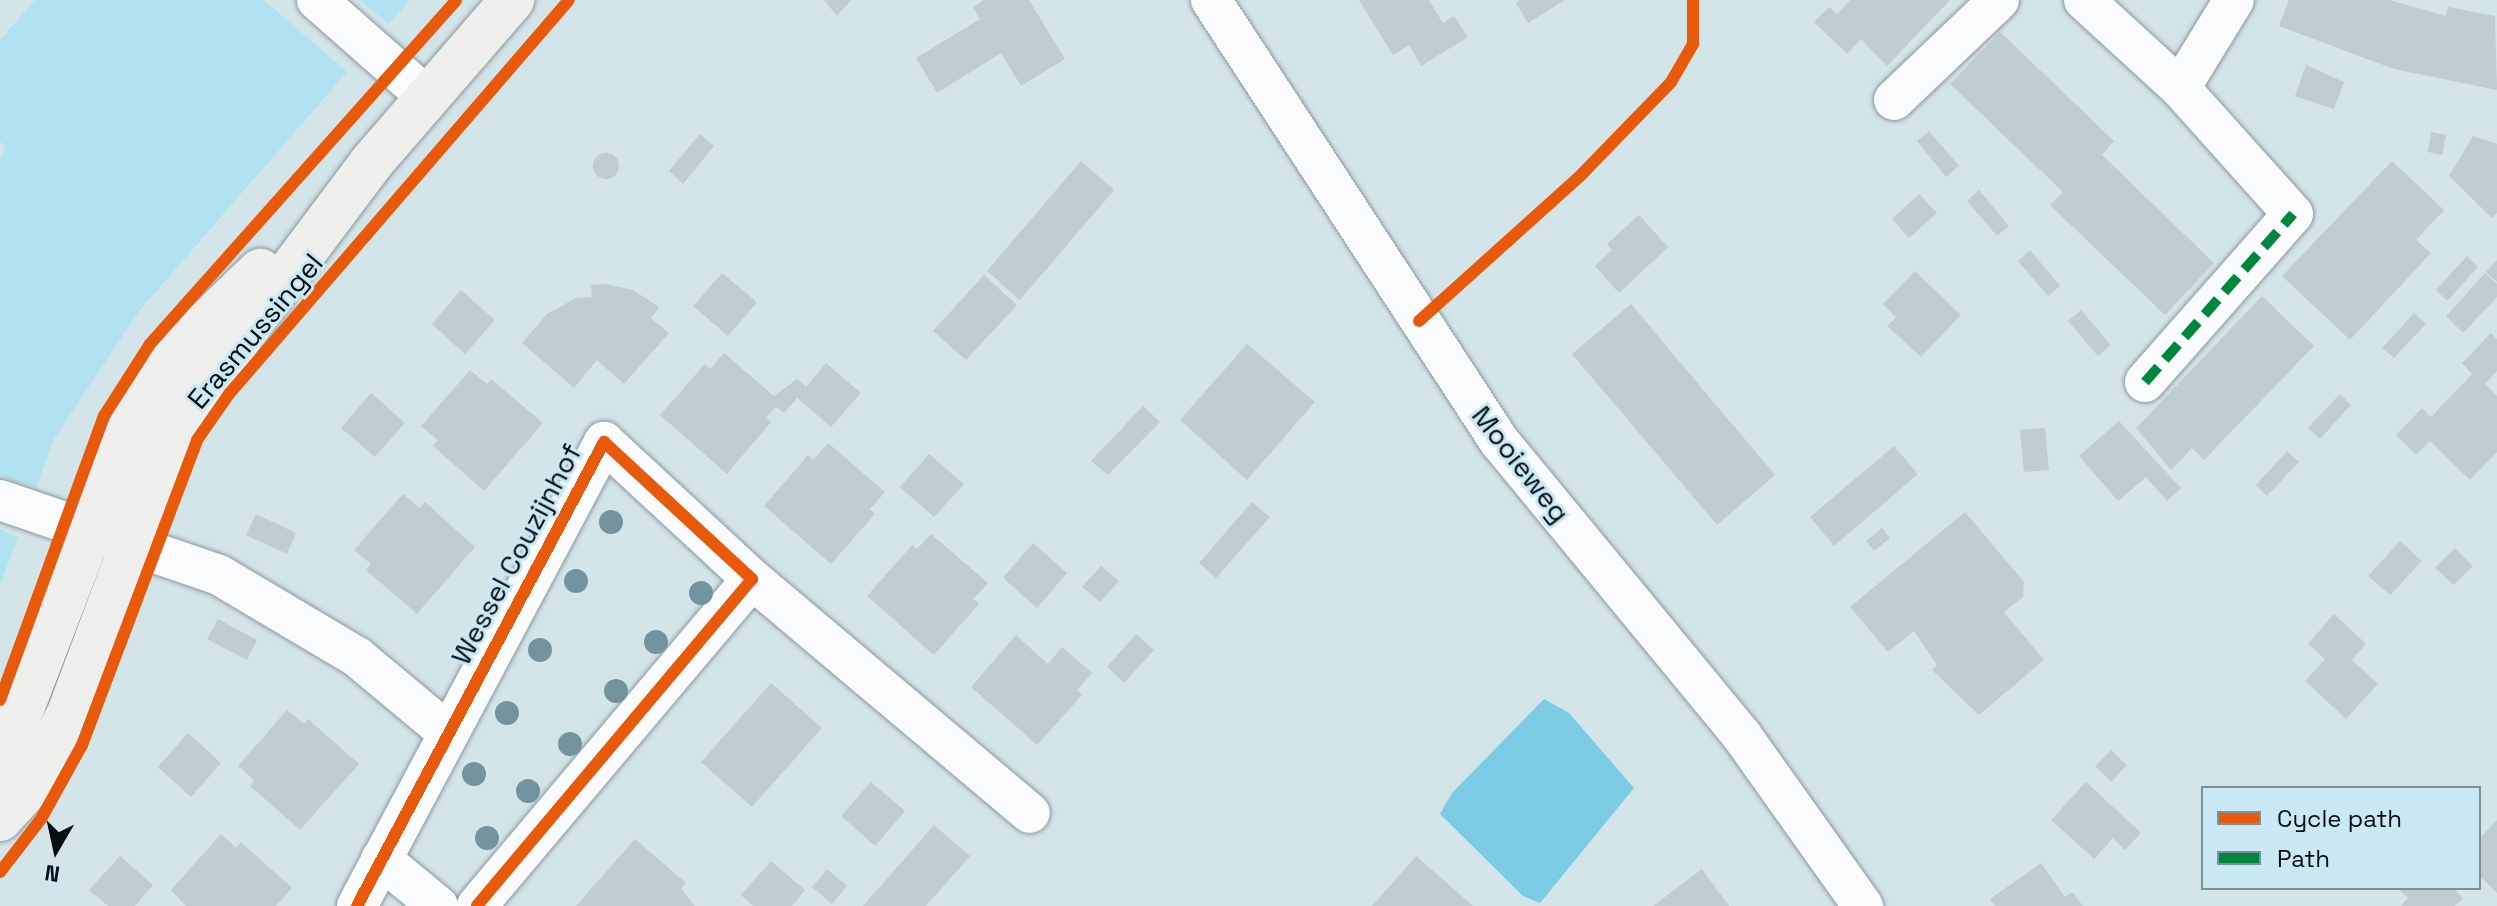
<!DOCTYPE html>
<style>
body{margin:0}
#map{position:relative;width:2497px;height:906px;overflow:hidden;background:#d4e5ea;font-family:"Space Grotesk",sans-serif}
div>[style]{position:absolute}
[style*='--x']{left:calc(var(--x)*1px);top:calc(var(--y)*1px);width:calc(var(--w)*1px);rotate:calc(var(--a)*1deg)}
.green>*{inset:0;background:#b1e2f1}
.water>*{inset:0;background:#7acbe3}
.building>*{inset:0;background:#bfccd1}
.round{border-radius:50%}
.roads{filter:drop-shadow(0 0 2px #8b989c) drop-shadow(0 0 2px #8b989c)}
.street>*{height:40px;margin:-20px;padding:0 20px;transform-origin:20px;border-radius:20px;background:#f9fbfc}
.secondary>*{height:44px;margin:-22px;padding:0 22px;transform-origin:22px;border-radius:22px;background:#efefed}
.quiet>*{height:10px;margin-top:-5px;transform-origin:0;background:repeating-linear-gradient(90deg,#00873e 0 20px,transparent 0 30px)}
.cycleway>*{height:12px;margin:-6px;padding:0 6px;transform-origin:6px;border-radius:6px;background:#e8590c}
.trees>*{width:24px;height:24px;margin:-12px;border-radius:50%;background:#73949e}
span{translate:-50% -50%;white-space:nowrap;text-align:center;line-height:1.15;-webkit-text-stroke:6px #cae9f4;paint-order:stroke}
.street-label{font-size:28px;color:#040e11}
.legend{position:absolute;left:2201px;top:786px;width:280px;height:104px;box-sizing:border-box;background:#cae9f4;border:2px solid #7b9199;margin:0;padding:10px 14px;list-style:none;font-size:24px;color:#040e11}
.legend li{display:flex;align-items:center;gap:16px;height:40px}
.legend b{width:40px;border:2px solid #7b9199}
.north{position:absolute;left:16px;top:810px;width:80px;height:80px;-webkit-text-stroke:6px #cae9f4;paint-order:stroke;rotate:189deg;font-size:22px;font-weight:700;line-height:32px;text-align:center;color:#040e11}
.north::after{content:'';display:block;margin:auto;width:28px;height:36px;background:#040e11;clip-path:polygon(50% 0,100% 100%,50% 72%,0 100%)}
</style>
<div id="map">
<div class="green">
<div style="clip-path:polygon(35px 0,264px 0,347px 72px,139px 311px,54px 439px,36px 488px,0 476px,0 157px,6px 149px,0 141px,0 40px)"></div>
<div style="clip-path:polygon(359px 0,410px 0,389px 24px)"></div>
<div style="clip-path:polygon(0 529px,18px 537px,0 585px)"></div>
</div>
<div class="water">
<div style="clip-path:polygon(1544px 699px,1569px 713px,1634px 788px,1540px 903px,1523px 896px,1440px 814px,1452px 793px)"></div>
</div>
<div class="building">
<div style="clip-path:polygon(824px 0,851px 0,837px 16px)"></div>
<div style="clip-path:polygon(984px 0,1029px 0,1065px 59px,1021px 86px,1001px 53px,937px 93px,916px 58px,980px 19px,973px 7px)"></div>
<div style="clip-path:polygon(1359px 0,1429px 0,1443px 23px,1454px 16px,1468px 37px,1421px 66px,1409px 45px,1393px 55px)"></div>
<div style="clip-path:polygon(1520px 0,1565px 0,1528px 23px,1516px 3px)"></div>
<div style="clip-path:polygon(1850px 0,1950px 0,1887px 66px,1861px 39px,1847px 54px,1814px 22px,1829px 7px,1837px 14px)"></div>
<div style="clip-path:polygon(2289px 0,2389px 0,2446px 16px,2448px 7px,2495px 16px,2497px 90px,2394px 69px,2279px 26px)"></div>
<div style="clip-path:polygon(2000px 32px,2114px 141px,2102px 155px,2214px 263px,2165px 315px,2050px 205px,2063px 192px,1950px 84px)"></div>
<div style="clip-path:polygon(2306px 65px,2344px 82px,2334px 109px,2295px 96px)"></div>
<div style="clip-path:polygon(1929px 131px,1959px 166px,1946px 177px,1917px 141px)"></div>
<div style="clip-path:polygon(2431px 132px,2446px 135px,2442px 155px,2428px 152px)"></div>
<div style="clip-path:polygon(700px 134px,714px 146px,683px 184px,669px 171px)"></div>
<div style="clip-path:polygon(2473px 136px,2497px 144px,2497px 213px,2492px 218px,2449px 176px)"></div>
<div class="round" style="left:593px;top:153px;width:26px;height:26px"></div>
<div style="clip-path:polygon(1081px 161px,1114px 190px,1020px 300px,987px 271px)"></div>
<div style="clip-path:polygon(2392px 161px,2444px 210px,2416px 240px,2431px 253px,2350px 340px,2282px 276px)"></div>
<div style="clip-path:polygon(1979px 190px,2009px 226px,1997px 236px,1967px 201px)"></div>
<div style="clip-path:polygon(1919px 194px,1937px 213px,1909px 238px,1892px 219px)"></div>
<div style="clip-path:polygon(1639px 215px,1668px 247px,1619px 293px,1595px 266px,1612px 250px,1607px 244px)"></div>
<div style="clip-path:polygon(2030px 250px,2060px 286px,2048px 296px,2018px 261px)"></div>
<div style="clip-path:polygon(2467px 256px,2478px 267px,2447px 301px,2436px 290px)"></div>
<div style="clip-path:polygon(2497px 260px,2497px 282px,2486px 272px)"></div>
<div style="clip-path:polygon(1915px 271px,1961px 315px,1921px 357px,1887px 326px,1896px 317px,1883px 304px)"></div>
<div style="clip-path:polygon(722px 273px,757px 302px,728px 336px,693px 306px)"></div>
<div style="clip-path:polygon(2485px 273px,2497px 284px,2497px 297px,2463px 333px,2446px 316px)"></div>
<div style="clip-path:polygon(984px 275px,1017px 305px,966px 360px,933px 331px)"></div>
<div style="clip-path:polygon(605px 284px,633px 290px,659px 307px,651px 318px,669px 333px,624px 384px,597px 360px,574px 388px,522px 343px,547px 314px,576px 298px,592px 297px,591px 285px)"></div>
<div style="clip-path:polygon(461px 290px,495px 320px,465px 354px,432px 324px)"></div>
<div style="clip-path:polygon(2262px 296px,2314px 346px,2204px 460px,2192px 448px,2171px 470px,2136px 428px)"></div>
<div style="clip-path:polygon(1631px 304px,1775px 475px,1717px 525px,1572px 354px)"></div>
<div style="clip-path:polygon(2081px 310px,2111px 345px,2098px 356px,2068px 321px)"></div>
<div style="clip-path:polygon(2414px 313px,2426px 324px,2394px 358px,2382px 348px)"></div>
<div style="clip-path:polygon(2491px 333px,2497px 339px,2497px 371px,2485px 384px,2497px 396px,2497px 452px,2470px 480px,2430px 441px,2416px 455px,2396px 435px,2422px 408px,2431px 417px,2472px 374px,2462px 363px)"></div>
<div style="clip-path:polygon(1247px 344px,1315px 402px,1247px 480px,1180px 420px)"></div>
<div style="clip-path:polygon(724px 353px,774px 396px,797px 379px,806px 387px,826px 363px,861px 393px,831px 427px,797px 398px,784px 413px,776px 407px,766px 418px,771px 422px,727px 474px,660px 415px,705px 364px,710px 369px)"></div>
<div style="clip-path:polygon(470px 370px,487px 384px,491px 379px,543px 423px,484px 491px,433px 446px,438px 440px,421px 426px)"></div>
<div style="clip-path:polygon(371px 393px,405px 423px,375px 457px,341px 428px)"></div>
<div style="clip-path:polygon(2340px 394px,2351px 405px,2320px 439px,2308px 428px)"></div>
<div style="clip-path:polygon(1143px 406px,1160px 422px,1108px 475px,1091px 461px)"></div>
<div style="clip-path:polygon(2119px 421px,2181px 488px,2167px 501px,2146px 477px,2118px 501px,2079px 456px)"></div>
<div style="clip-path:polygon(2045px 428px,2049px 470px,2024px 472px,2020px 430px)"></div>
<div style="clip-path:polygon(828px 443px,885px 492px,870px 509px,875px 514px,831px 564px,764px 506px,808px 455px,813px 460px)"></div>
<div style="clip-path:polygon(1894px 446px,1918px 474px,1834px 546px,1810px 517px)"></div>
<div style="clip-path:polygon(2287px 451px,2299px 462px,2267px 496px,2256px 485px)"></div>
<div style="clip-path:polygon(929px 454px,964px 484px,934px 517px,900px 487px)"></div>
<div style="clip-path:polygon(403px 494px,420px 508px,425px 502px,475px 547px,417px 614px,366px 570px,371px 564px,354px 550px)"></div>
<div style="clip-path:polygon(1252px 502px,1270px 517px,1216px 578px,1199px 563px)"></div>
<div style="clip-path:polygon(1965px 512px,2024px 582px,2023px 597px,2004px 612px,2044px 660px,1979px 715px,1932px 670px,1937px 665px,1914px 631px,1888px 652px,1850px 607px)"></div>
<div style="clip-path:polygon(256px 514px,296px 533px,287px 554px,246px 535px)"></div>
<div style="clip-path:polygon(1882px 528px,1890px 538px,1874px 551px,1866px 541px)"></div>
<div style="clip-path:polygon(931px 534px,988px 583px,973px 599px,979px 604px,934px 655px,867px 596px,912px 545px,917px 549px)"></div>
<div style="clip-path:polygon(2400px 541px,2422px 561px,2390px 595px,2368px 576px)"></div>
<div style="clip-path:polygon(1033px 543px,1067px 573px,1037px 608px,1003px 578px)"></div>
<div style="clip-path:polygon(2455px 548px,2473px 566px,2454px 585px,2435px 568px)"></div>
<div style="clip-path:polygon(1101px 566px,1119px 581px,1100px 602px,1082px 587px)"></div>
<div style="clip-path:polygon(2334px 614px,2366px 644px,2352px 660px,2378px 684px,2346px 719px,2305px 681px,2325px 659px,2308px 644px)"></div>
<div style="clip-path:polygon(218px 619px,257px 640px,247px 660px,207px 639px)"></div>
<div style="clip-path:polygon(1136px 634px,1154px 650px,1124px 683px,1107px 667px)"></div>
<div style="clip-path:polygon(1016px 635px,1048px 664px,1062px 647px,1092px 673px,1077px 690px,1082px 695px,1037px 745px,971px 687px)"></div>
<div style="clip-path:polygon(771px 683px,822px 728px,752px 807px,701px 762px)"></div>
<div style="clip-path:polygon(287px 710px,304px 724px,308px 719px,359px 764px,300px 830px,250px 786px,254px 780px,238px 766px)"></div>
<div style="clip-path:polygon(188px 733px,221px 763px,191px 797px,158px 767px)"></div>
<div style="clip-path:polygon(2111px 750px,2127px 765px,2111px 782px,2095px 766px)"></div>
<div style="clip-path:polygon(871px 782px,905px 811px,875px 846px,841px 816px)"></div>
<div style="clip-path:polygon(2086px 782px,2141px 833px,2125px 850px,2113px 838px,2094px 859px,2051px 820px)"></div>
<div style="clip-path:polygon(2497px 820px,2497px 893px,2479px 875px,2479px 839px)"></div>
<div style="clip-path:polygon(934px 825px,970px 856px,926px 906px,863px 906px)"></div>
<div style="clip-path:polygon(221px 834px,236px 848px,241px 842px,292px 888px,276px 906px,186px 906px,171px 890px)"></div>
<div style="clip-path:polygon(635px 839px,686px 883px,681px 889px,695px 906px,576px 906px)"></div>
<div style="clip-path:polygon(120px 856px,153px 885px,135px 906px,108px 906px,89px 890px)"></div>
<div style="clip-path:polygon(1416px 856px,1473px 906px,1372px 906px)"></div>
<div style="clip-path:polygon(771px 861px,805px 890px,792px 906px,753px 906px,741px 895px)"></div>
<div style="clip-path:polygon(2041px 863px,2065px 897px,2072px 892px,2083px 906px,1995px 906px,1990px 899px)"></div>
<div style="clip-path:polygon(827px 869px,847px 886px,832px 904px,812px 887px)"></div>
<div style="clip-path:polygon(1702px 869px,1729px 906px,1653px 906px)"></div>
<div style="clip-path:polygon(2398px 888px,2453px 888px,2463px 898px,2455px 906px,2401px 906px,2408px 898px)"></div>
</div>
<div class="roads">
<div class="street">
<div style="--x:317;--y:0;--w:148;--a:41.4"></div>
<div style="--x:1211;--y:0;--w:527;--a:56.85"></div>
<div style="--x:1499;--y:441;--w:382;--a:50.5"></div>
<div style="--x:1742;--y:736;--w:209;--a:54.6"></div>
<div style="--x:2084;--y:0;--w:130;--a:42.5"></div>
<div style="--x:2180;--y:88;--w:169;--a:48.1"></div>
<div style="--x:2293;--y:214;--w:224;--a:131.4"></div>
<div style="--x:2180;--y:88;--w:103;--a:-58.5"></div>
<div style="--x:1894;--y:100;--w:145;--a:-43.6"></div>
<div style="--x:0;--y:500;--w:231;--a:18.9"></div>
<div style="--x:219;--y:575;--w:161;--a:30.7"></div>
<div style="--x:357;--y:657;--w:117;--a:39.8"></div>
<div style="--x:752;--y:579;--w:363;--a:40.1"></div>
<div style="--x:381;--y:859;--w:74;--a:39.5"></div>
<div style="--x:357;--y:906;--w:526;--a:-61.97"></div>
<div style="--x:604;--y:442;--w:202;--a:42.8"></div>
<div style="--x:752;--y:579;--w:427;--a:130.1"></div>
</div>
<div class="secondary">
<div style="--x:0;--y:766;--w:381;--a:-69"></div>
<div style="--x:137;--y:410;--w:67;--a:-56.5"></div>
<div style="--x:174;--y:354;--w:120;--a:-44"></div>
<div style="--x:0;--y:819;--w:52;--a:-47.4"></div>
<div style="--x:35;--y:781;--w:76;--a:-63.4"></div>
<div style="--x:69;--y:713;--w:314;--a:-69.5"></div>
<div style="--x:179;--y:419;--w:320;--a:-53.1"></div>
<div style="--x:371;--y:163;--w:216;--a:-49.1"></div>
</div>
</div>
<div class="quiet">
<div style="--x:2145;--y:382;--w:224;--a:-48.6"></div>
</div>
<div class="cycleway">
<div style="--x:1419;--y:321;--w:219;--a:-42"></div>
<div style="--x:1582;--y:174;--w:128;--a:-45.9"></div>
<div style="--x:1671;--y:82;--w:44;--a:-59.9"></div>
<div style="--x:1693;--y:44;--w:44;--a:-90"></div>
<div style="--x:0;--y:700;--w:302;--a:-69.9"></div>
<div style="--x:104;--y:416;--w:85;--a:-57.4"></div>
<div style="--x:150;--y:344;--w:460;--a:-48.3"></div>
<div style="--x:0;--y:872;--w:67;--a:-52.3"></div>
<div style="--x:41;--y:819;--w:85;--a:-61"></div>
<div style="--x:82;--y:745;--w:326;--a:-69.3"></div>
<div style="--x:197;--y:440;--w:56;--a:-55.2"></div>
<div style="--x:229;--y:394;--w:520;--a:-49.21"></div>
<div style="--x:357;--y:906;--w:526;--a:-61.97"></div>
<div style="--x:604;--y:442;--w:202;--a:42.8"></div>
<div style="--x:752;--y:579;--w:427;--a:130.1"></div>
</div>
<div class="trees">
<div style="left:611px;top:522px"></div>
<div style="left:576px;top:581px"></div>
<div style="left:701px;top:593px"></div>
<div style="left:656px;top:642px"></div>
<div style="left:540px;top:650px"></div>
<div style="left:616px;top:691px"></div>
<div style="left:507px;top:713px"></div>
<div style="left:570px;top:744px"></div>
<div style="left:474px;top:774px"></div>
<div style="left:528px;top:791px"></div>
<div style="left:487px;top:838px"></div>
</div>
<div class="street-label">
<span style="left:255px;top:331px;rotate:-50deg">Erasmussingel</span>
<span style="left:1521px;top:464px;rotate:52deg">Mooieweg</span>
<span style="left:516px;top:554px;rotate:-62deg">Wessel Couzijnhof</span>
</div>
<ul class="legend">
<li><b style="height:10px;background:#e8590c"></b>Cycle path</li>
<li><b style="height:10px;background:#00873e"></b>Path</li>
</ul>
<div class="north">N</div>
</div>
